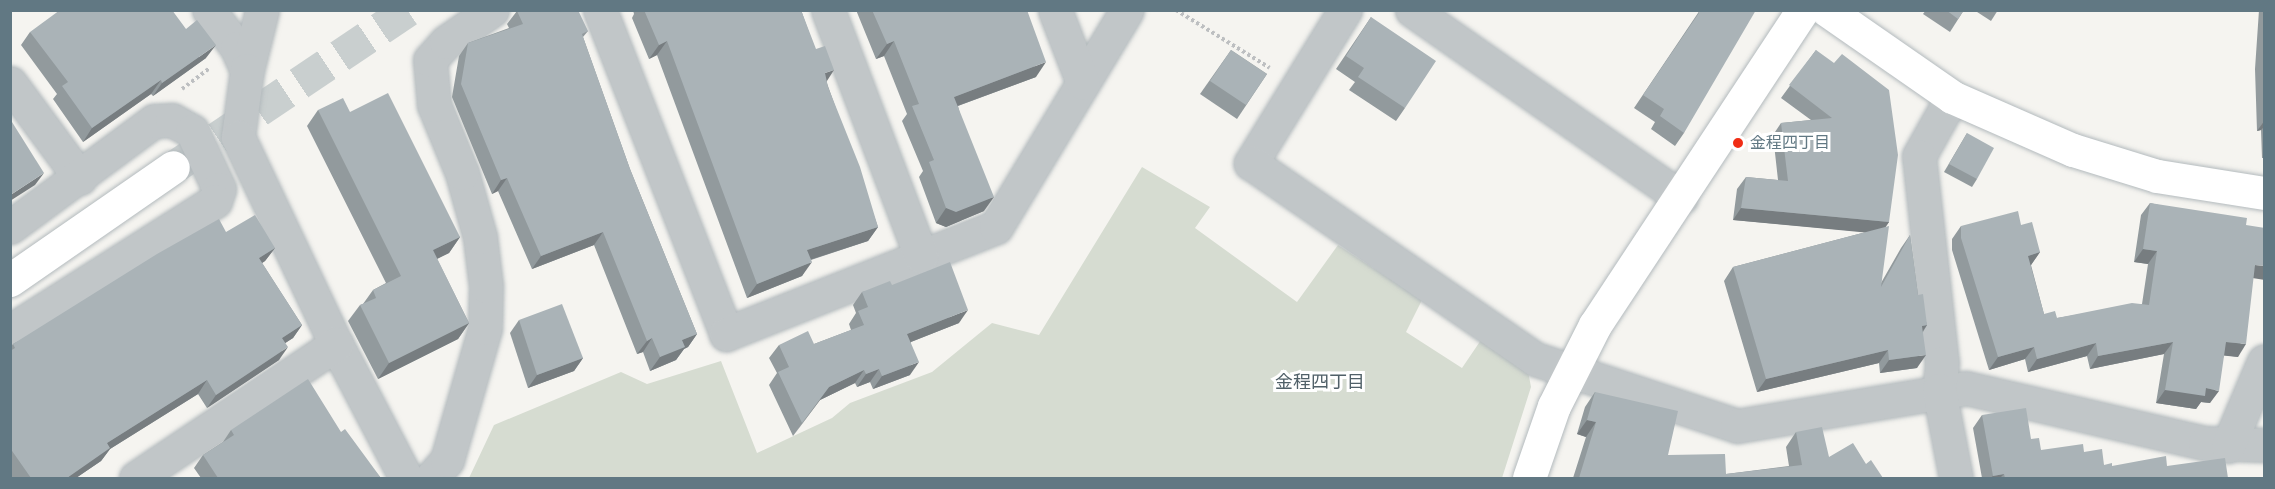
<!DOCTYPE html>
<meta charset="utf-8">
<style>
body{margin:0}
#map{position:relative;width:2275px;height:489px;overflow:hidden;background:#f5f4f0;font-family:Montserrat,"Noto Sans JP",sans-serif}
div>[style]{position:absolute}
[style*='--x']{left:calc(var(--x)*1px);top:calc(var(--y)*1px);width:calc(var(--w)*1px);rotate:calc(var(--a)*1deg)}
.green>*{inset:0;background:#d6dcd1}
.secondary-tunnel>*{height:33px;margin-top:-16.5px;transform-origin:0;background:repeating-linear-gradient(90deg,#c9cfcf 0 33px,transparent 0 49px)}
.path>*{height:4px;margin-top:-2px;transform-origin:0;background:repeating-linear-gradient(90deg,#bdbfc1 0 3px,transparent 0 6px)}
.roads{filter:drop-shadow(0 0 2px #b3babd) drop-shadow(0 0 2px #b3babd)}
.street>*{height:33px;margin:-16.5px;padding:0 16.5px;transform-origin:16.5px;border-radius:16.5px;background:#c1c6c8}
.secondary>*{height:33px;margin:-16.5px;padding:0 16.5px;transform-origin:16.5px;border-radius:16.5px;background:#fff}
.wall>*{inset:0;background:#929a9d}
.shaded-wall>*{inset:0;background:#777d80}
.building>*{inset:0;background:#aab3b7}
.dots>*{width:16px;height:16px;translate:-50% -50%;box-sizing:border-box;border:3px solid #fff;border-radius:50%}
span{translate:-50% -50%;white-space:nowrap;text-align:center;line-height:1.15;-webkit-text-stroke:6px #fff;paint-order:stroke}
.poi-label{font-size:16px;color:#617883}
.left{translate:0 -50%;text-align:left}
.neighbourhood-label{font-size:18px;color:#506068}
.frame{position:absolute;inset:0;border:12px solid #617883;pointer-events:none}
</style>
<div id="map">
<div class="green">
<div style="clip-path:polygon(1142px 167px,1210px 207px,1195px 228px,1297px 302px,1338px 245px,1422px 300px,1406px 332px,1462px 368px,1481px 340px,1528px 371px,1531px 387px,1502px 478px,469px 478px,494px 425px,621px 372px,647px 384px,721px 361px,757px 453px,832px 418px,850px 403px,932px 372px,992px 323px,1039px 335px)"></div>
</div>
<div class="secondary-tunnel">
<div style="--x:177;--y:165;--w:278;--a:-33.9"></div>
</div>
<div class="path">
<div style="--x:1176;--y:10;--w:110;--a:31.7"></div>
<div style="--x:182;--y:89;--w:35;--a:-37"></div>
</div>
<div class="roads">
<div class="street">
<div style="--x:209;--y:10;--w:47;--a:53.6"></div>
<div style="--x:237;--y:48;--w:24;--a:66"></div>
<div style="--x:262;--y:10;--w:62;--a:104"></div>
<div style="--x:247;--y:70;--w:68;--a:97.7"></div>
<div style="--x:238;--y:137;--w:229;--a:64.7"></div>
<div style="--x:336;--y:344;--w:151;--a:62.4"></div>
<div style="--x:600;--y:10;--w:348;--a:68.7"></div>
<div style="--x:726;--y:334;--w:290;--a:-21.6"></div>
<div style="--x:996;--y:227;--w:253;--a:-58.9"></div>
<div style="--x:828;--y:10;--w:263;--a:69.3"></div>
<div style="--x:1055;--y:10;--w:78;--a:69"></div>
<div style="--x:1345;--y:10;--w:180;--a:121.6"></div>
<div style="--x:1251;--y:163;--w:345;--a:34.6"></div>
<div style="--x:1535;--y:359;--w:213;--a:18.3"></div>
<div style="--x:1737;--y:426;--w:232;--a:-9.4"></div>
<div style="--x:1966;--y:388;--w:245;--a:13"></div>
<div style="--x:2205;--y:443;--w:59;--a:1.9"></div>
<div style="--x:1412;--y:10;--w:328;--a:34.9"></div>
<div style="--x:10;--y:83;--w:118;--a:53.6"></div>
<div style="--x:1952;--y:97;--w:68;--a:119.2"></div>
<div style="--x:1919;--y:156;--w:208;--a:83.7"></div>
<div style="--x:1942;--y:363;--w:27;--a:96"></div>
<div style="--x:1939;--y:390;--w:90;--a:79.1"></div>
<div style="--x:10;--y:227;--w:179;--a:-36.4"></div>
<div style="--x:154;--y:121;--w:18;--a:-3"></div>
<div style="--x:172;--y:120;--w:23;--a:29"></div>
<div style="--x:192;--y:131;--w:64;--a:65"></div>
<div style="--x:219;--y:189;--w:13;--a:108"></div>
<div style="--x:215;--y:201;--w:243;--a:147.6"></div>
<div style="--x:2228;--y:446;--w:92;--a:-67"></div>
<div style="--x:136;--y:478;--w:241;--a:-33.8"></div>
<div style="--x:431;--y:478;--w:24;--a:-48"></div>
<div style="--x:447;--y:460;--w:137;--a:-73.9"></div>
<div style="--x:485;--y:328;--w:42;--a:-88.6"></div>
<div style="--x:486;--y:286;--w:49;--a:-97"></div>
<div style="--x:480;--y:237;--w:66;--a:-105.7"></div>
<div style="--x:462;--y:173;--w:74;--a:-112.4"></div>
<div style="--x:434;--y:105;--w:45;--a:-95.1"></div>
<div style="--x:430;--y:60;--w:24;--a:-48"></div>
<div style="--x:446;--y:42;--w:56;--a:-34.8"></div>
</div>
<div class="secondary">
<div style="--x:1827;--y:10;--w:152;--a:34.8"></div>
<div style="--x:1952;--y:97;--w:132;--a:23.7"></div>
<div style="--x:2073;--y:150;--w:88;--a:17.2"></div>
<div style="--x:2157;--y:176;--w:108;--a:9"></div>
<div style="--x:10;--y:280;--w:198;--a:-34.7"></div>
<div style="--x:1529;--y:478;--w:76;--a:-70.9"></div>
<div style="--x:1554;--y:406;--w:91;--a:-63.2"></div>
<div style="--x:1595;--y:325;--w:377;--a:-56.6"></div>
</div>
</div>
<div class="wall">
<div style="clip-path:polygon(633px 10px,801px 10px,878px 227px,868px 241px,811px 260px,802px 276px,747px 298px,657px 55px,649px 59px,632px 18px,634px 14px)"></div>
<div style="clip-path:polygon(856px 10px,1027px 10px,1036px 77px,958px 106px,984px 211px,946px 227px,936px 223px,919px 177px,923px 171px,902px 121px,907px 114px,884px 56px,876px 59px)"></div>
<div style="clip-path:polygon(1700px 10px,1684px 133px,1675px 146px,1651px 129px,1655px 122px,1634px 108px)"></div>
<div style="clip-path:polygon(1926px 10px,1964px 10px,1950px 32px,1923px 14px)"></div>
<div style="clip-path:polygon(1974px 10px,1998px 10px,1991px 21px)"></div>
<div style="clip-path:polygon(2259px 10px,2265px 10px,2265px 158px,2262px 158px,2261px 130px,2257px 131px,2255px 69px)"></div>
<div style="clip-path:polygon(517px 11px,588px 31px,583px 37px,630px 169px,697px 334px,688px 347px,684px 349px,676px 360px,650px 371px,643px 352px,637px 354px,594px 245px,532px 269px,498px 191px,492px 194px,452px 97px,459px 56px,468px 43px,509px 28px,507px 24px)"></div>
<div style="clip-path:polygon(1371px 17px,1405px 108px,1396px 121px,1349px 90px,1355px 82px,1336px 69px)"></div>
<div style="clip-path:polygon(30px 32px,206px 58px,153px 96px,151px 94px,83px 142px,53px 99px,57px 94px,21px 45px)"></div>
<div style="clip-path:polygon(1231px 50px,1267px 74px,1237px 119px,1200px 94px)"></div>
<div style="clip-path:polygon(1816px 50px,1889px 222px,1885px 227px,1881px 283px,1901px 248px,1910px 235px,1918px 295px,1927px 325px,1923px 332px,1917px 368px,1880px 373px,1879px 363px,1757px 392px,1724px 281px,1733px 267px,1866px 232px,1733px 220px,1737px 189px,1746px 177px,1778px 180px,1773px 135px,1781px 123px,1811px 120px,1781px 98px)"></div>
<div style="clip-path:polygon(318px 110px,350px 112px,460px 237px,449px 253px,437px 259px,469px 323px,458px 339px,378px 379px,348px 321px,360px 305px,363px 304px,373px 290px,386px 283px,307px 126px)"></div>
<div style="clip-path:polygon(1967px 133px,1977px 179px,1972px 187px,1944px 172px)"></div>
<div style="clip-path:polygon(2150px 203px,2246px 225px,2253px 278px,2238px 357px,2224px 355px,2210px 403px,2201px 402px,2196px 409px,2156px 403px,2164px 354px,2090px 369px,2087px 356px,2028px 372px,2025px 359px,1989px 370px,1952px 250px,1952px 239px,1961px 226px,2021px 225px,2040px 252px,2031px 265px,2044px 314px,2057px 318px,2142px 304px,2148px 264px,2134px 262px,2141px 215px)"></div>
<div style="clip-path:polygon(226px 232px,275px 248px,265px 261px,262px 263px,302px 325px,293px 338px,285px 343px,279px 360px,207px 408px,198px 394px,110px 449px,101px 461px,76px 478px,13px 478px,10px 475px,10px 348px,13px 344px)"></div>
<div style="clip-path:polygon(892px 285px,959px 323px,911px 342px,910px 375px,873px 389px,870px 382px,857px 387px,855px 383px,820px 400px,793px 436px,769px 385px,777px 373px,769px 358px,779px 345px,814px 344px,851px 330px,849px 324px,856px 313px,853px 305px,862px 292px)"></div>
<div style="clip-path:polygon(519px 320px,583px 358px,574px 371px,528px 388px,510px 333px)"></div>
<div style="clip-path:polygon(1595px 392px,1668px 455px,1726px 474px,1789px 466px,1786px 447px,1796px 432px,1829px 457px,1866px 464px,1883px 478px,1573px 478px,1586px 437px,1577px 434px,1585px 407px)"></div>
<div style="clip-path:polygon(1982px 415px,2031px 439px,2041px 450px,2084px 452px,2104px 465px,2112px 466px,2167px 466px,2228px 478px,1982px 478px,1973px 428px)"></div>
<div style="clip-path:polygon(231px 430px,341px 432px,381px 478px,201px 478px,194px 468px,203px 455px,223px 442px)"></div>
</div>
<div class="shaded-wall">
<div style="clip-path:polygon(667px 41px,657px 55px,649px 59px,659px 45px)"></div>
<div style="clip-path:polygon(894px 41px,884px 56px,876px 59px,887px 44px)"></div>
<div style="clip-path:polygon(216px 45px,206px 58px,153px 96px,162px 83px)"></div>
<div style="clip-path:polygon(1046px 62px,1036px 77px,944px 111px,954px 97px)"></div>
<div style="clip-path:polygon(834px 70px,825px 84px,825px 73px)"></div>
<div style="clip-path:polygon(161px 80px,151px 94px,83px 142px,92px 128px)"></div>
<div style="clip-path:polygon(2265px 120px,2265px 126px,2261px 130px,2257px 131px)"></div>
<div style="clip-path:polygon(44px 173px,35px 185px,10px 201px,10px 196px,12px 194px)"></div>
<div style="clip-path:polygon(507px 178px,498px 191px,492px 194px,501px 180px)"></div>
<div style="clip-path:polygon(994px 197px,984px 211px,946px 227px,936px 223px,946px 208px)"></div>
<div style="clip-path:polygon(1741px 208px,1889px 222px,1881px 234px,1733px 220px)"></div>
<div style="clip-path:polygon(878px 227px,868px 241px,797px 264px,807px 250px)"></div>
<div style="clip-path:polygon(603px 232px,594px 245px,532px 269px,541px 256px)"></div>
<div style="clip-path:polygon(460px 237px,449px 253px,422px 266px,433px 250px)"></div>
<div style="clip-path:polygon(275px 248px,265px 261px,250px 271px,259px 258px)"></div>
<div style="clip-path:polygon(2143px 249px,2157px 251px,2148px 264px,2134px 262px)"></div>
<div style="clip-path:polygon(2040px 252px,2031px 265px,2019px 268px,2028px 256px)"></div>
<div style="clip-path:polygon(812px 262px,802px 276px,747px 298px,757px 284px)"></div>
<div style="clip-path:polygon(2255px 265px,2265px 266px,2265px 280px,2246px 277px)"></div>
<div style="clip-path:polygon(968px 310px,959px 323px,898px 347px,907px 334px)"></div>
<div style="clip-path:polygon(469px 323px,458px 339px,378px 379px,389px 363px)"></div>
<div style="clip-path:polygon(302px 325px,293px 338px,273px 351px,282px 338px)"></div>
<div style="clip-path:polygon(1927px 325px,1918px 338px,1922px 326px)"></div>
<div style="clip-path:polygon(697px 334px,688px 347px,684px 349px,676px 360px,650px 371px,660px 357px,682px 340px)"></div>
<div style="clip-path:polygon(652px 338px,643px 352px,637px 354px,647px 341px)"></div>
<div style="clip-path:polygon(2173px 342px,2164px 354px,2090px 369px,2098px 356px)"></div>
<div style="clip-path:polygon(2226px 342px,2246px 344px,2238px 357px,2218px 355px)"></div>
<div style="clip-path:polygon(2096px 343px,2087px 356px,2028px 372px,2037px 359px)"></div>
<div style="clip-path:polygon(288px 347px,279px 360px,207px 408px,216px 395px)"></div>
<div style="clip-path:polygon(2034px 347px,2025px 359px,1989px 370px,1998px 357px)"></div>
<div style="clip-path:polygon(1888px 350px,1879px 363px,1757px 392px,1766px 379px)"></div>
<div style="clip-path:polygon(1926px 355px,1917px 368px,1880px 373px,1889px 360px)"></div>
<div style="clip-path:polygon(583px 358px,574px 371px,528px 388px,537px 375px)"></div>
<div style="clip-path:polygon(919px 362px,910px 375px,873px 389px,882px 376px)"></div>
<div style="clip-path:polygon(879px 369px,870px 382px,857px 387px,866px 374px)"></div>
<div style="clip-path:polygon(864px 370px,855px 383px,820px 400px,793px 436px,829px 387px)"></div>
<div style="clip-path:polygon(207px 380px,198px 394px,110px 449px,101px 461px,76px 478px,67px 478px,107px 443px)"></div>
<div style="clip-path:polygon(2206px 388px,2219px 391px,2210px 403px,2201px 402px,2196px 409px,2156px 403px,2165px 390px)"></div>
<div style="clip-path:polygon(1587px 420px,1596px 422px,1586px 437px,1577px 434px)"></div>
<div style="clip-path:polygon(2004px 474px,2000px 478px,1990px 478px,1993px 476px)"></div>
</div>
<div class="building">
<div style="clip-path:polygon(60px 10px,172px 10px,186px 29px,197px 20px,216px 45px,162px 83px,161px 80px,92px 128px,62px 86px,68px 82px,30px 32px)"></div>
<div style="clip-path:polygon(518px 10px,578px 10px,588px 31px,582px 34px,630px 169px,697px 334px,682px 340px,685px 347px,660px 357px,652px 338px,647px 341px,603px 232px,541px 256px,507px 178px,501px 180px,461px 84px,468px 43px,523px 24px,517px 11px)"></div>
<div style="clip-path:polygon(644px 10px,801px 10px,816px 49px,825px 46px,834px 70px,825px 73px,828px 87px,860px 167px,878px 227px,807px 250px,812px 262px,757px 284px,667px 41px,659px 45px)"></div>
<div style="clip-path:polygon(872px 10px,1027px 10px,1046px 62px,954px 97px,994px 197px,956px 212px,946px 208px,929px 162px,934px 160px,912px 106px,919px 104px,894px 41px,887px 44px)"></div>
<div style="clip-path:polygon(1701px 10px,1756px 10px,1684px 133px,1660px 116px,1664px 109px,1643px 95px)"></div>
<div style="clip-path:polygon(1946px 10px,1964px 10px,1958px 19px)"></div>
<div style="clip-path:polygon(1371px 17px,1436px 61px,1405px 108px,1358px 77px,1364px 68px,1346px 56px)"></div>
<div style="clip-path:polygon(1231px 50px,1267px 74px,1246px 105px,1210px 81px)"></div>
<div style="clip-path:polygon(1816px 50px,1834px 63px,1842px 54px,1889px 90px,1898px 155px,1889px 222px,1741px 208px,1746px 177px,1788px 181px,1781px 123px,1832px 118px,1789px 85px)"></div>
<div style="clip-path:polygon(388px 93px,460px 237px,433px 250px,469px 323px,389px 363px,360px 305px,376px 298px,373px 290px,401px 276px,318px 110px,343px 98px,350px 112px)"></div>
<div style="clip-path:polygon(12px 122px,44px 173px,12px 194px,10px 192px,10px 123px)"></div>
<div style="clip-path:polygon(1967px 133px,1994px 148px,1977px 179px,1949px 164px)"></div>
<div style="clip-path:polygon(2150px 203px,2247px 218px,2246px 225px,2265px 228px,2265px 266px,2255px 265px,2246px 344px,2226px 342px,2219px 391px,2206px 388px,2205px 396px,2165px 390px,2173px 342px,2098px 356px,2096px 343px,2037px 359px,2034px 347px,1998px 357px,1961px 238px,1961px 226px,2018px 211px,2021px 225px,2032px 222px,2040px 252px,2028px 256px,2044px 314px,2055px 311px,2057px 318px,2132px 303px,2149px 305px,2157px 251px,2143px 249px)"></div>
<div style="clip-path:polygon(255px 215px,275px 248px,259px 258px,302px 325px,282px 338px,288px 347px,216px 395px,207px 380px,107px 443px,110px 448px,67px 478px,31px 478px,10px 448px,10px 351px,15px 348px,13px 344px,157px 254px,219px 219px,226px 232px)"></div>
<div style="clip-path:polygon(1889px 226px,1881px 287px,1910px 235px,1918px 295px,1923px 294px,1927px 325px,1922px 326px,1926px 355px,1889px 360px,1888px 350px,1766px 379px,1733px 267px)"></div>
<div style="clip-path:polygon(950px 262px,968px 310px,907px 334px,919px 362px,882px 376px,879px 369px,866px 374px,864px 370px,829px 387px,802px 423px,778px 372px,789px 367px,779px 345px,808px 331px,814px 344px,864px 325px,858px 311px,868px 307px,862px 292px,890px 281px,892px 285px)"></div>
<div style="clip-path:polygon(562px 304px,583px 358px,537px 375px,519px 320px)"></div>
<div style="clip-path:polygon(308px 379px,341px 432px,345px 429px,381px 478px,218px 478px,203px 455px,234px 435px,231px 430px)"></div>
<div style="clip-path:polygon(1595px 392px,1678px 411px,1668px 455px,1725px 454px,1726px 474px,1802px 465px,1796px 432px,1822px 427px,1829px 457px,1853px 443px,1866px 464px,1871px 460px,1883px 478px,1579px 478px,1596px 422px,1587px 420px)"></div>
<div style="clip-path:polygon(2026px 408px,2031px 439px,2039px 438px,2041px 450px,2083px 444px,2084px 452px,2102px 449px,2104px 465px,2112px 463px,2112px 466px,2166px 456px,2167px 466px,2225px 458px,2228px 478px,2005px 478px,2004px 474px,1993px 476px,1982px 415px)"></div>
</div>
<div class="dots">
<div style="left:1738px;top:143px;background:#f02d15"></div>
</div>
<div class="poi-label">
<span class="left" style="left:1750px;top:143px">金程四丁目</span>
</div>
<div class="neighbourhood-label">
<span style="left:1320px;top:382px">金程四丁目</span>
</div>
<div class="frame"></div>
</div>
